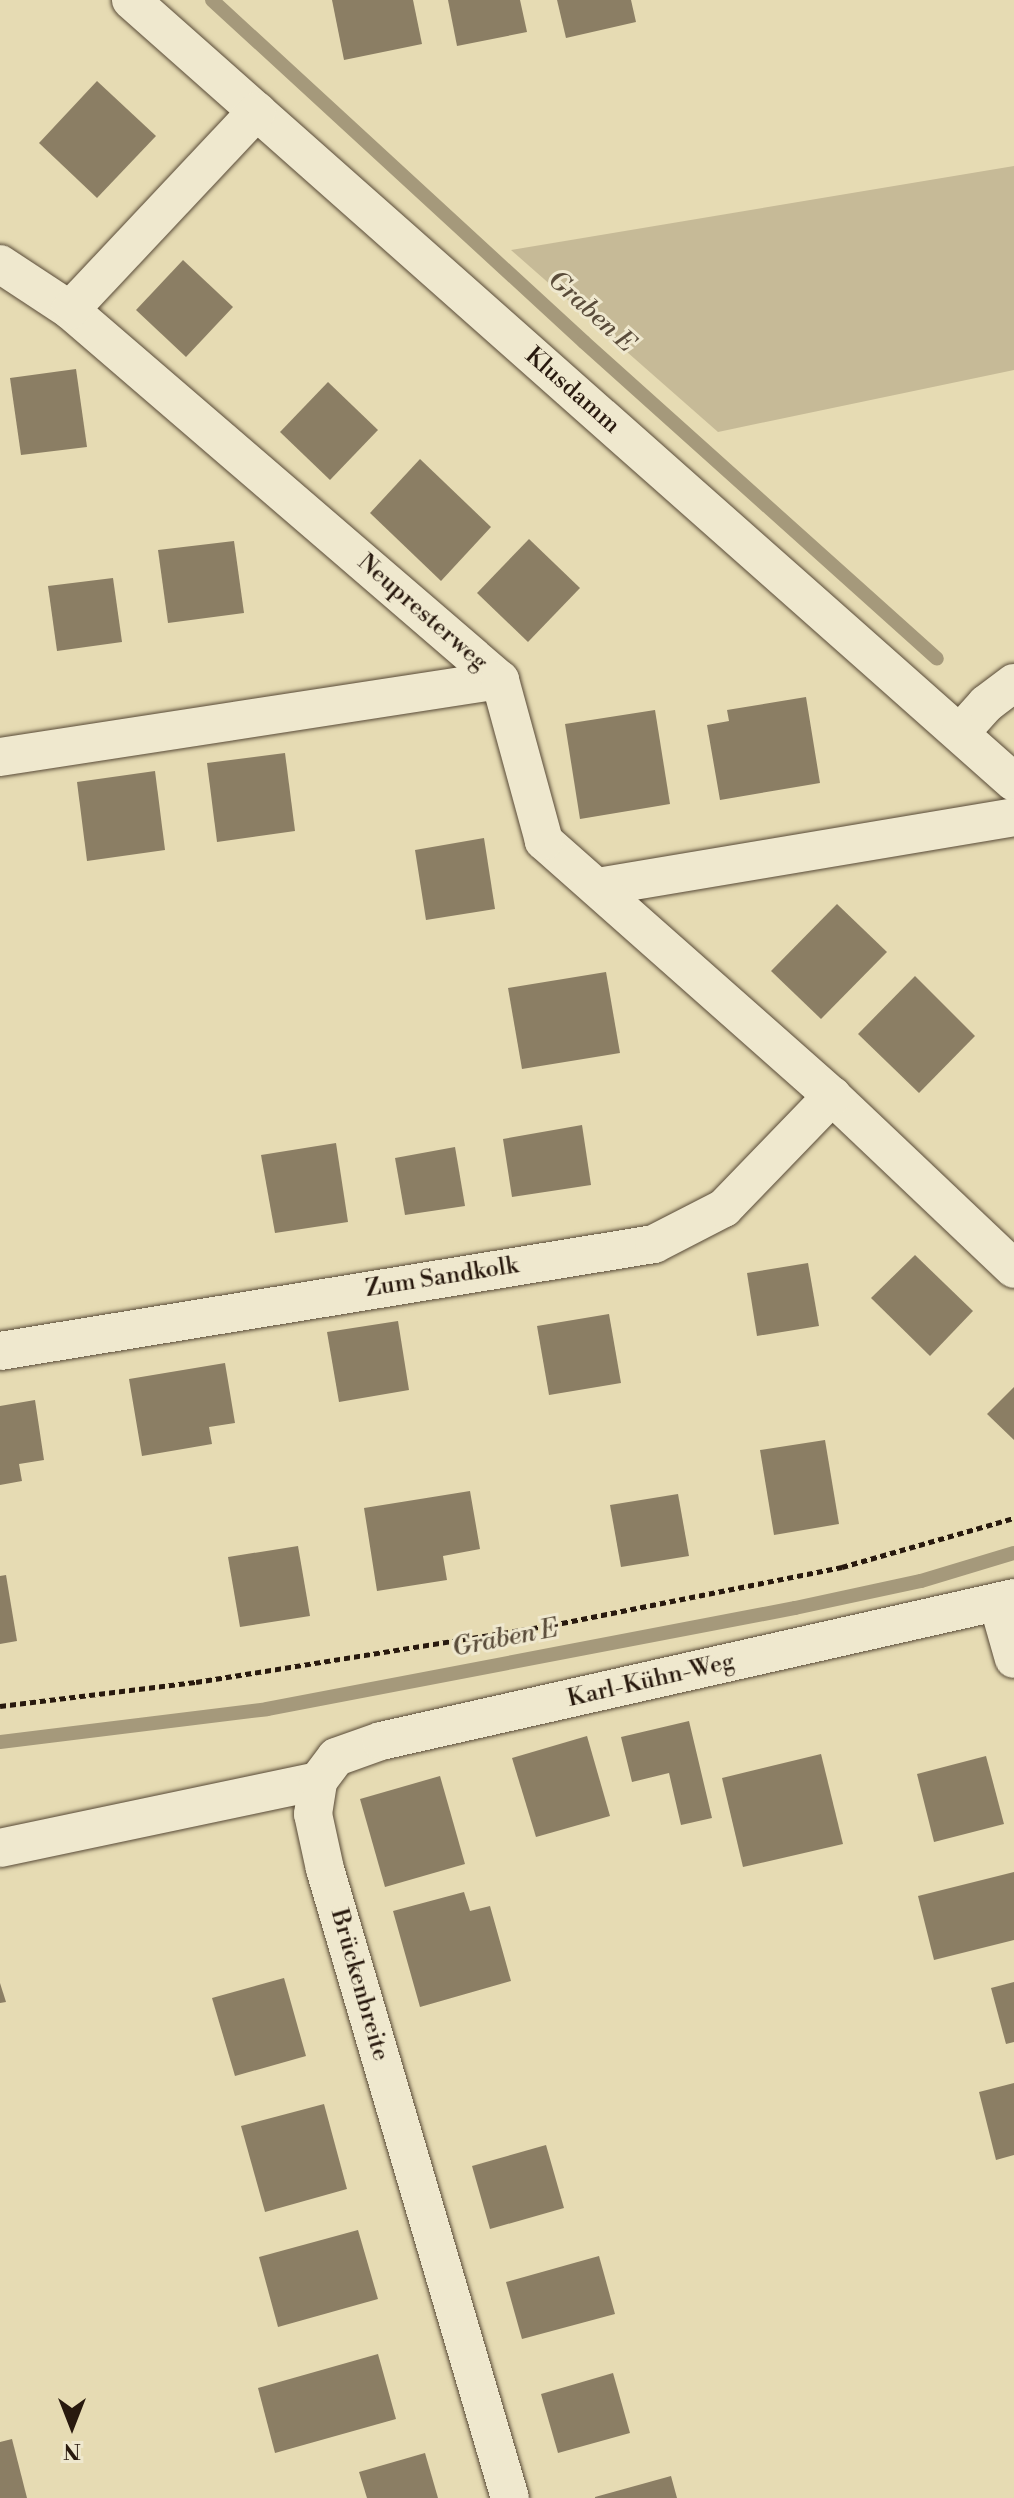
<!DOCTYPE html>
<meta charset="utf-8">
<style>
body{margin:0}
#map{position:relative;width:1014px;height:2498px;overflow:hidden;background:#e6dbb3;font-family:"Libre Bodoni",serif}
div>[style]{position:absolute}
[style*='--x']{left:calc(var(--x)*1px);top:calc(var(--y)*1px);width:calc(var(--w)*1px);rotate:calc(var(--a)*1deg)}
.green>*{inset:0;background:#c6ba97}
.stream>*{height:14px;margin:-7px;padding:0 7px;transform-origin:7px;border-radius:7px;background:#a5997b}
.building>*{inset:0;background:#8b7e64}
.path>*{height:5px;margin-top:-2.5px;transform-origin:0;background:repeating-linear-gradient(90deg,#28190e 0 6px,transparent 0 10px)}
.roads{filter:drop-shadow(0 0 2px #584a37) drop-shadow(0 0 2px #584a37)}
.minor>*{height:38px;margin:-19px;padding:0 19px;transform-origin:19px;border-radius:19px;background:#efe8ce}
span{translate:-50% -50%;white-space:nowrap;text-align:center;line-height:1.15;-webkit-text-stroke:6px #efe8ce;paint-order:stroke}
.street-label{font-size:24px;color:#28190e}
.water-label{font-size:26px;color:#5a4c3a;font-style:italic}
.north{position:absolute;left:32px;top:2386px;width:80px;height:80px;-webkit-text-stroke:6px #efe8ce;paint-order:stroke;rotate:180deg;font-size:22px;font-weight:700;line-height:32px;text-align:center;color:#28190e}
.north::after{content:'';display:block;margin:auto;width:28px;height:36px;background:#28190e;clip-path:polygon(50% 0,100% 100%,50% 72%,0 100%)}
</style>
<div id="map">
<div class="green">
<div style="clip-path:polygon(1014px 166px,1014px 370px,718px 432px,511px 250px)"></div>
</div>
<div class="stream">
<div style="--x:212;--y:0;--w:505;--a:42.59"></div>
<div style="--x:584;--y:342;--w:474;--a:41.9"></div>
<div style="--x:0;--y:1742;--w:269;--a:-7"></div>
<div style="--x:267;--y:1709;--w:538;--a:-10.83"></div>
<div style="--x:795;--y:1608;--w:129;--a:-12.1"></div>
<div style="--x:921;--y:1581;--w:97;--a:-16.8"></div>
</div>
<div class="building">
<div style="clip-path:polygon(332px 0,413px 0,422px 44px,344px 60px)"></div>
<div style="clip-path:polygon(448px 0,520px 0,527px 32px,457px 46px)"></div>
<div style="clip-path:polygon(557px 0,631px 0,636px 22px,566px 38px)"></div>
<div style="clip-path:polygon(97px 81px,156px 136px,97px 198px,39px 143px)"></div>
<div style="clip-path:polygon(183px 260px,233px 307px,186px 357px,136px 310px)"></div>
<div style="clip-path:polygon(76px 369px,87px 447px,21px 455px,10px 378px)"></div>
<div style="clip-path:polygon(328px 382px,378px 430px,330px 480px,280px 432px)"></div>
<div style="clip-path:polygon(420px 459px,491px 527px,441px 581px,370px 513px)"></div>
<div style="clip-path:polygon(529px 539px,580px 588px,528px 642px,477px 593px)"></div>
<div style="clip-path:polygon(234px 541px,244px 613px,168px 623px,158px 550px)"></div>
<div style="clip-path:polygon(113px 578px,122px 642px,57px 651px,48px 586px)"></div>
<div style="clip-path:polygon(806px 697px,820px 783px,720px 800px,707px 725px,729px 721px,727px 710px)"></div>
<div style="clip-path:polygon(655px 710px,670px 804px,580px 819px,565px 724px)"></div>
<div style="clip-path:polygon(285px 753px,295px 831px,217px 842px,207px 763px)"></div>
<div style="clip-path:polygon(155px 771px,165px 850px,87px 861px,77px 782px)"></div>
<div style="clip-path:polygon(484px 838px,495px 909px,426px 920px,415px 850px)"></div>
<div style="clip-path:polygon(837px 904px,887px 952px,821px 1019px,771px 971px)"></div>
<div style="clip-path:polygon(606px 972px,620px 1053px,522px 1069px,508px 988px)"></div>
<div style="clip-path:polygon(915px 976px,975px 1036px,919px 1093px,858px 1034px)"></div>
<div style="clip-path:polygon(582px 1125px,591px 1185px,512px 1197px,503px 1139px)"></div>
<div style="clip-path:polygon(336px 1143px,348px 1222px,275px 1233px,261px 1155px)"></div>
<div style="clip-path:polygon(455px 1147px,465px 1206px,405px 1215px,395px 1158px)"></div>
<div style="clip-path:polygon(915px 1255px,973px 1311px,930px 1356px,871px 1298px)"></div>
<div style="clip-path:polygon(808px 1263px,819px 1326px,757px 1336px,747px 1273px)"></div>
<div style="clip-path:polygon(609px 1314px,621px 1383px,549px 1395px,537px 1326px)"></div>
<div style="clip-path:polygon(398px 1321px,409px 1390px,339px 1402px,327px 1332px)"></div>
<div style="clip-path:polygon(225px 1363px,235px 1423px,209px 1427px,212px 1444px,142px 1456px,129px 1379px)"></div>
<div style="clip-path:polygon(1014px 1387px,1014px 1440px,987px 1414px)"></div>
<div style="clip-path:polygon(35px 1400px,44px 1460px,19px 1464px,22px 1481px,0 1485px,0 1406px)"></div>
<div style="clip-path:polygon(825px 1440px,839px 1524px,774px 1535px,760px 1450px)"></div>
<div style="clip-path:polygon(470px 1491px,480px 1549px,443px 1556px,447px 1580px,377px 1591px,364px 1508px)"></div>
<div style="clip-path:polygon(678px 1494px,689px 1556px,621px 1567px,610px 1505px)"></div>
<div style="clip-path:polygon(298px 1546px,310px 1616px,240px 1627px,228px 1557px)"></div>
<div style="clip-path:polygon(6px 1575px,17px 1641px,0 1644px,0 1576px)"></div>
<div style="clip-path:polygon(689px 1721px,712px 1818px,681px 1825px,669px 1773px,632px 1782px,621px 1737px)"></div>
<div style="clip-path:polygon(587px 1736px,610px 1816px,536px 1837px,512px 1758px)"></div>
<div style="clip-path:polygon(821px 1754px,843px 1844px,743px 1867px,722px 1778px)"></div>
<div style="clip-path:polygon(986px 1756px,1004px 1824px,934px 1842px,917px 1774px)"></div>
<div style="clip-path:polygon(440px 1776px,465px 1864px,385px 1887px,360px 1799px)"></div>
<div style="clip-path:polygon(1014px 1872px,1014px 1940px,934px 1960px,918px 1896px)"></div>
<div style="clip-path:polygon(464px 1892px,470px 1911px,490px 1906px,511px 1981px,420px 2007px,393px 1911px)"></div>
<div style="clip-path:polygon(284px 1978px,306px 2056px,235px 2076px,212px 1998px)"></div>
<div style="clip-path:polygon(1014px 1982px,1014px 2042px,1006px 2044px,991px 1988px)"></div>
<div style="clip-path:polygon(0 1983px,6px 2002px,0 2003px)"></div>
<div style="clip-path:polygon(1014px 2083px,1014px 2155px,996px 2160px,979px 2092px)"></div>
<div style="clip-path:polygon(324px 2104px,347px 2189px,265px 2212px,241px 2126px)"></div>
<div style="clip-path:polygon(546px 2145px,564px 2208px,490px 2229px,472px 2166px)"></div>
<div style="clip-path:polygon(358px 2230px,378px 2299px,278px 2327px,259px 2257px)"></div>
<div style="clip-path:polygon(599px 2256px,615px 2314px,522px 2339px,506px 2282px)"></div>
<div style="clip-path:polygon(378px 2354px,396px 2419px,275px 2453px,258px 2388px)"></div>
<div style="clip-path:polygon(613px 2373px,630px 2433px,558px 2453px,541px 2394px)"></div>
<div style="clip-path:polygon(12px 2439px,27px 2498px,0 2498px,0 2442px)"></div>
<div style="clip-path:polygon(425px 2453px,438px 2498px,367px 2498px,359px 2472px)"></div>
<div style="clip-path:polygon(671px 2476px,677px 2498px,595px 2498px,595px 2497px)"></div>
</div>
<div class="path">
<div style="--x:0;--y:1706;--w:197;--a:-7"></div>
<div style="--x:196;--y:1682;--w:361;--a:-9.1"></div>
<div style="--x:552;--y:1625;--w:296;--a:-11.3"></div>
<div style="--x:842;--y:1567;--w:179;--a:-15.9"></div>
</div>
<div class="roads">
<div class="minor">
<div style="--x:131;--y:0;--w:1179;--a:41.53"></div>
<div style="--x:0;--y:264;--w:84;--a:33.3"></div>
<div style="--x:70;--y:310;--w:567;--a:40.71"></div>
<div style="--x:70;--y:310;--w:273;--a:-46.8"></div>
<div style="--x:960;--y:733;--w:39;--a:-48"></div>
<div style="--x:986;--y:704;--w:35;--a:-37"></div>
<div style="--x:0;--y:757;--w:506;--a:-8.75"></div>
<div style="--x:597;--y:887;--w:423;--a:-9.5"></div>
<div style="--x:832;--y:1096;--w:251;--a:43.5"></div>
<div style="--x:0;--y:1351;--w:663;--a:-9.29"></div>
<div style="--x:654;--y:1244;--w:79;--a:-27.2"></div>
<div style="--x:724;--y:1208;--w:156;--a:-46"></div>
<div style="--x:832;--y:1096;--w:385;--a:-138.5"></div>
<div style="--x:544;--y:841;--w:167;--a:-105.3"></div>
<div style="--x:998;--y:1603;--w:58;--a:74.1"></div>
<div style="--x:0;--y:1848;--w:325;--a:-11.9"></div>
<div style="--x:510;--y:2498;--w:656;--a:-106.39"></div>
<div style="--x:325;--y:1869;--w:56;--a:-102.3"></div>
<div style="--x:313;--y:1814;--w:33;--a:-81"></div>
<div style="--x:318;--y:1781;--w:30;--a:-53"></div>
<div style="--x:336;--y:1757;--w:48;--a:-19.6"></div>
<div style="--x:381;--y:1741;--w:649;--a:-12.73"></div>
</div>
</div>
<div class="street-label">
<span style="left:572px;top:391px;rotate:41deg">Klusdamm</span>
<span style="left:422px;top:613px;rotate:41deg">Neupresterweg</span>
<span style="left:442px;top:1278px;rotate:-9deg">Zum Sandkolk</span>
<span style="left:651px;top:1681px;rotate:-13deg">Karl-Kühn-Weg</span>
<span style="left:359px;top:1985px;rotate:74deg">Brückenbreite</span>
</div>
<div class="water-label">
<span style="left:591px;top:312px;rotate:42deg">Graben E</span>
<span style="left:505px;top:1639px;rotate:-11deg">Graben E</span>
</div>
<div class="north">N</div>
</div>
